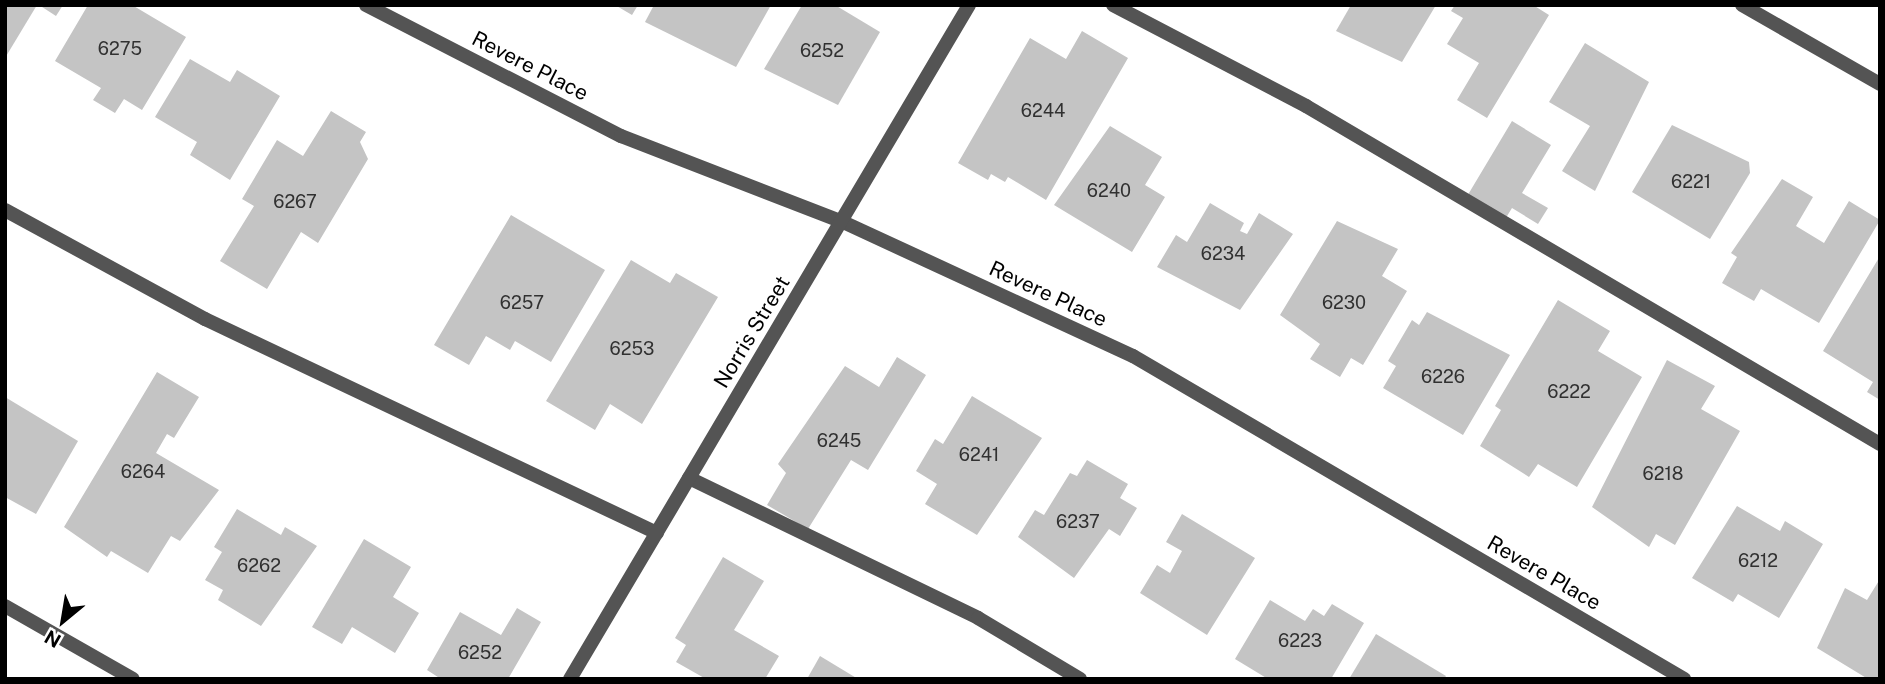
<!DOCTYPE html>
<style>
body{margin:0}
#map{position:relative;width:1885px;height:684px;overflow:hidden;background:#fff;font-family:"Public Sans",sans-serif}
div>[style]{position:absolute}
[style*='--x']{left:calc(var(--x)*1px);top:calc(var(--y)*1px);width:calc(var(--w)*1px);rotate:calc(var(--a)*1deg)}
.building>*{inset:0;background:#c4c4c4}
.service>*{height:14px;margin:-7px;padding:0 7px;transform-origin:7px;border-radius:7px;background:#545454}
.minor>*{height:14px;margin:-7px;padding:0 7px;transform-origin:7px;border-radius:7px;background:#545454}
span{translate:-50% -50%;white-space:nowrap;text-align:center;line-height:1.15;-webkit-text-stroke:5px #fff;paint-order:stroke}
.number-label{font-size:18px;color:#313131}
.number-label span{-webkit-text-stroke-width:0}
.street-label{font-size:21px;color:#000}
.frame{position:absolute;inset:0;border:7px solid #000;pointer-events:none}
.north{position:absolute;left:28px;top:586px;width:70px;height:70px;-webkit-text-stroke:5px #fff;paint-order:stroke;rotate:210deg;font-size:19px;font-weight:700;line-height:28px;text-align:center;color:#000}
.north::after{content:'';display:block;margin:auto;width:24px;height:32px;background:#000;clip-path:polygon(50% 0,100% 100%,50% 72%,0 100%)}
</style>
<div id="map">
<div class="building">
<div style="clip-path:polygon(5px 5px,37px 5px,5px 58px)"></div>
<div style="clip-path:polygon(39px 5px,63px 5px,56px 16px)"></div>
<div style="clip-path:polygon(88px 5px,132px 5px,186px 37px,142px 110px,124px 99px,115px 113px,93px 100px,101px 88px,55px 61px)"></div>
<div style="clip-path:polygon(615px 5px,638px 5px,632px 15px)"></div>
<div style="clip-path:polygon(654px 5px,771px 5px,736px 67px,645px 22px)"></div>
<div style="clip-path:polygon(802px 5px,835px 5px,880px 32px,838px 105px,764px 69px)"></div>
<div style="clip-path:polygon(1351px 5px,1436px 5px,1402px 62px,1336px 31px)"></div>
<div style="clip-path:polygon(1455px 5px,1533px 5px,1549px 15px,1487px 118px,1457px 100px,1479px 63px,1447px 44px,1463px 18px,1451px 11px)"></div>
<div style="clip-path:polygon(1082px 31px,1128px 58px,1046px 200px,1008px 177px,1005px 182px,991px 174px,988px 180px,958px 163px,1030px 38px,1066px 59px)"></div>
<div style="clip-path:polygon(1585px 43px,1649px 82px,1595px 191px,1562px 171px,1590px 126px,1549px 102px)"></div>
<div style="clip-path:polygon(190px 59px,230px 82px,237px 70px,280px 96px,230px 180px,190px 155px,197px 142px,155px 117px)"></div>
<div style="clip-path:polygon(331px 111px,366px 132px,360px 142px,368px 159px,318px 243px,301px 232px,267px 289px,220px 261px,254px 206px,242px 199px,277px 140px,303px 156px)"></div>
<div style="clip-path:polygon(1512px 121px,1551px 145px,1522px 193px,1548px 208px,1538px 224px,1512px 208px,1504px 221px,1466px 198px)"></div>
<div style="clip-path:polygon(1672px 125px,1749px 162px,1750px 173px,1710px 239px,1632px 192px)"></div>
<div style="clip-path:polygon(1110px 126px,1162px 157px,1145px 185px,1165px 197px,1132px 252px,1054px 205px)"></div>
<div style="clip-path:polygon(1782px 179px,1813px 197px,1796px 226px,1824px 243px,1849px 201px,1880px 220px,1819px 323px,1761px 289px,1754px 301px,1722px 283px,1737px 257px,1731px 253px)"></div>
<div style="clip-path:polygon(1210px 203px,1244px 223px,1240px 231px,1247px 234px,1259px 213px,1293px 234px,1240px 310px,1157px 267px,1176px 235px,1187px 242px)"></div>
<div style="clip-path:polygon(511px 215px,605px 270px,551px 362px,515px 341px,510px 350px,486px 336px,469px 365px,434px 345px)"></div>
<div style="clip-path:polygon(1337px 221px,1398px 249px,1382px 276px,1407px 291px,1363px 365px,1351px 358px,1340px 377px,1310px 359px,1320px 344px,1280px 315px)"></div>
<div style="clip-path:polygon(1880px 256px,1880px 400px,1867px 392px,1873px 382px,1823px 351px)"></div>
<div style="clip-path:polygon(631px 260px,670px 283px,676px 273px,718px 297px,642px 424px,610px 404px,595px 430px,546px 401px)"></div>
<div style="clip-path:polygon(1558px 300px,1610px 331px,1598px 351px,1642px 377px,1577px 487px,1538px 464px,1529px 477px,1480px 446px,1501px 410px,1495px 406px)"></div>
<div style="clip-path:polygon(1427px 312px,1510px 355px,1463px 435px,1383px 388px,1396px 366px,1388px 361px,1412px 320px,1419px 325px)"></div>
<div style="clip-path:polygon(897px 357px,926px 375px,868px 470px,851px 460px,808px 529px,767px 505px,786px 473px,778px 464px,845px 366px,879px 387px)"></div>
<div style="clip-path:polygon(1667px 360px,1715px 386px,1701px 409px,1740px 431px,1675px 545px,1656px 534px,1649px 547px,1592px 507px)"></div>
<div style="clip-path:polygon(157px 372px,199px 397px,174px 438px,167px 434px,156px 453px,219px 490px,180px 541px,171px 536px,148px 573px,111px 551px,107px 557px,64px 527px)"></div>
<div style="clip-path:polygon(972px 396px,1042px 438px,977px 535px,925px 504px,937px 484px,916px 471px,935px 439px,943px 444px)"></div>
<div style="clip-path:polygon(5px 397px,78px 441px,36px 514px,5px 497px)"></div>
<div style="clip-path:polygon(1087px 460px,1128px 484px,1120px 498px,1137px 508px,1120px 536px,1109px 529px,1074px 578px,1018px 537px,1035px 510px,1044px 515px,1070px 473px,1077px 476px)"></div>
<div style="clip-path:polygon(1737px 506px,1780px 531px,1785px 521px,1823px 544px,1779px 618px,1738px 594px,1733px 602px,1692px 578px)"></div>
<div style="clip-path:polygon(237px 509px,281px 535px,285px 527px,317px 546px,261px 626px,218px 600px,223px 590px,205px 580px,222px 552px,214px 547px)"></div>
<div style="clip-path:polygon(1182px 514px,1255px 558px,1207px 635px,1140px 593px,1157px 565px,1170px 573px,1182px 551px,1166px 542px)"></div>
<div style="clip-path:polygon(364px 539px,411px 567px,393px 597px,419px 613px,395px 653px,352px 627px,342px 644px,312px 627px)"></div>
<div style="clip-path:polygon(723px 557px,764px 581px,734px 630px,779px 656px,765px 679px,706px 679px,676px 662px,686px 645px,675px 638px)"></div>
<div style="clip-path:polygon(1880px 579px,1880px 679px,1868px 679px,1817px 648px,1845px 588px,1867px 600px)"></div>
<div style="clip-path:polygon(1270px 600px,1305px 621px,1313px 609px,1324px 616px,1332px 604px,1364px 623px,1331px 679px,1268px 679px,1235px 659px)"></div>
<div style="clip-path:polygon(517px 608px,541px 622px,508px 679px,441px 679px,427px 670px,460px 612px,501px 635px)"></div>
<div style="clip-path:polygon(1376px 634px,1446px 676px,1444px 679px,1349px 679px)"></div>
<div style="clip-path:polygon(820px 656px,858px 679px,807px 679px)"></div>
</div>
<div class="service">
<div style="--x:1113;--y:5;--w:218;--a:27.6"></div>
<div style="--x:1306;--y:106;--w:666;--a:30.49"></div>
<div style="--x:5;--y:210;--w:228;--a:28.6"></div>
<div style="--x:205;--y:319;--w:500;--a:25.34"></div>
<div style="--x:689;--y:478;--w:321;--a:25.8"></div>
<div style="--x:978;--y:618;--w:119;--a:30.9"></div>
</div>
<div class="minor">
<div style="--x:366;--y:5;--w:287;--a:27.2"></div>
<div style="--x:621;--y:136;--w:238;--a:21.2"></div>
<div style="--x:843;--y:222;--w:319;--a:24.8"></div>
<div style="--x:1133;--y:356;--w:639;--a:30.38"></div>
<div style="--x:1742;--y:5;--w:159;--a:29.8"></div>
<div style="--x:5;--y:606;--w:147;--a:29.7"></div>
<div style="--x:570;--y:679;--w:783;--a:-59.37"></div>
</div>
<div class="number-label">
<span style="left:120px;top:49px">6275</span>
<span style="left:822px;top:51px">6252</span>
<span style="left:1043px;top:111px">6244</span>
<span style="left:1691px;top:182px">6221</span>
<span style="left:1109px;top:191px">6240</span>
<span style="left:295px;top:202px">6267</span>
<span style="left:1223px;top:254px">6234</span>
<span style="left:522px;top:303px">6257</span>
<span style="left:1344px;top:303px">6230</span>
<span style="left:632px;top:349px">6253</span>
<span style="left:1443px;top:377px">6226</span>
<span style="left:1569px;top:392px">6222</span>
<span style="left:839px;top:441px">6245</span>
<span style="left:979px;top:455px">6241</span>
<span style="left:143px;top:472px">6264</span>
<span style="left:1663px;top:474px">6218</span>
<span style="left:1078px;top:522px">6237</span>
<span style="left:1758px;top:561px">6212</span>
<span style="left:259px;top:566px">6262</span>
<span style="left:1300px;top:641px">6223</span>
<span style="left:480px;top:653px">6252</span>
</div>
<div class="street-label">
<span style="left:530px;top:66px;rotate:27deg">Revere Place</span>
<span style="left:1048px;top:294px;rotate:25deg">Revere Place</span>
<span style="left:752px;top:332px;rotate:-59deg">Norris Street</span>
<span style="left:1544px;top:573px;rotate:30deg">Revere Place</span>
</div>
<div class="frame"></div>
<div class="north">N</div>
</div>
